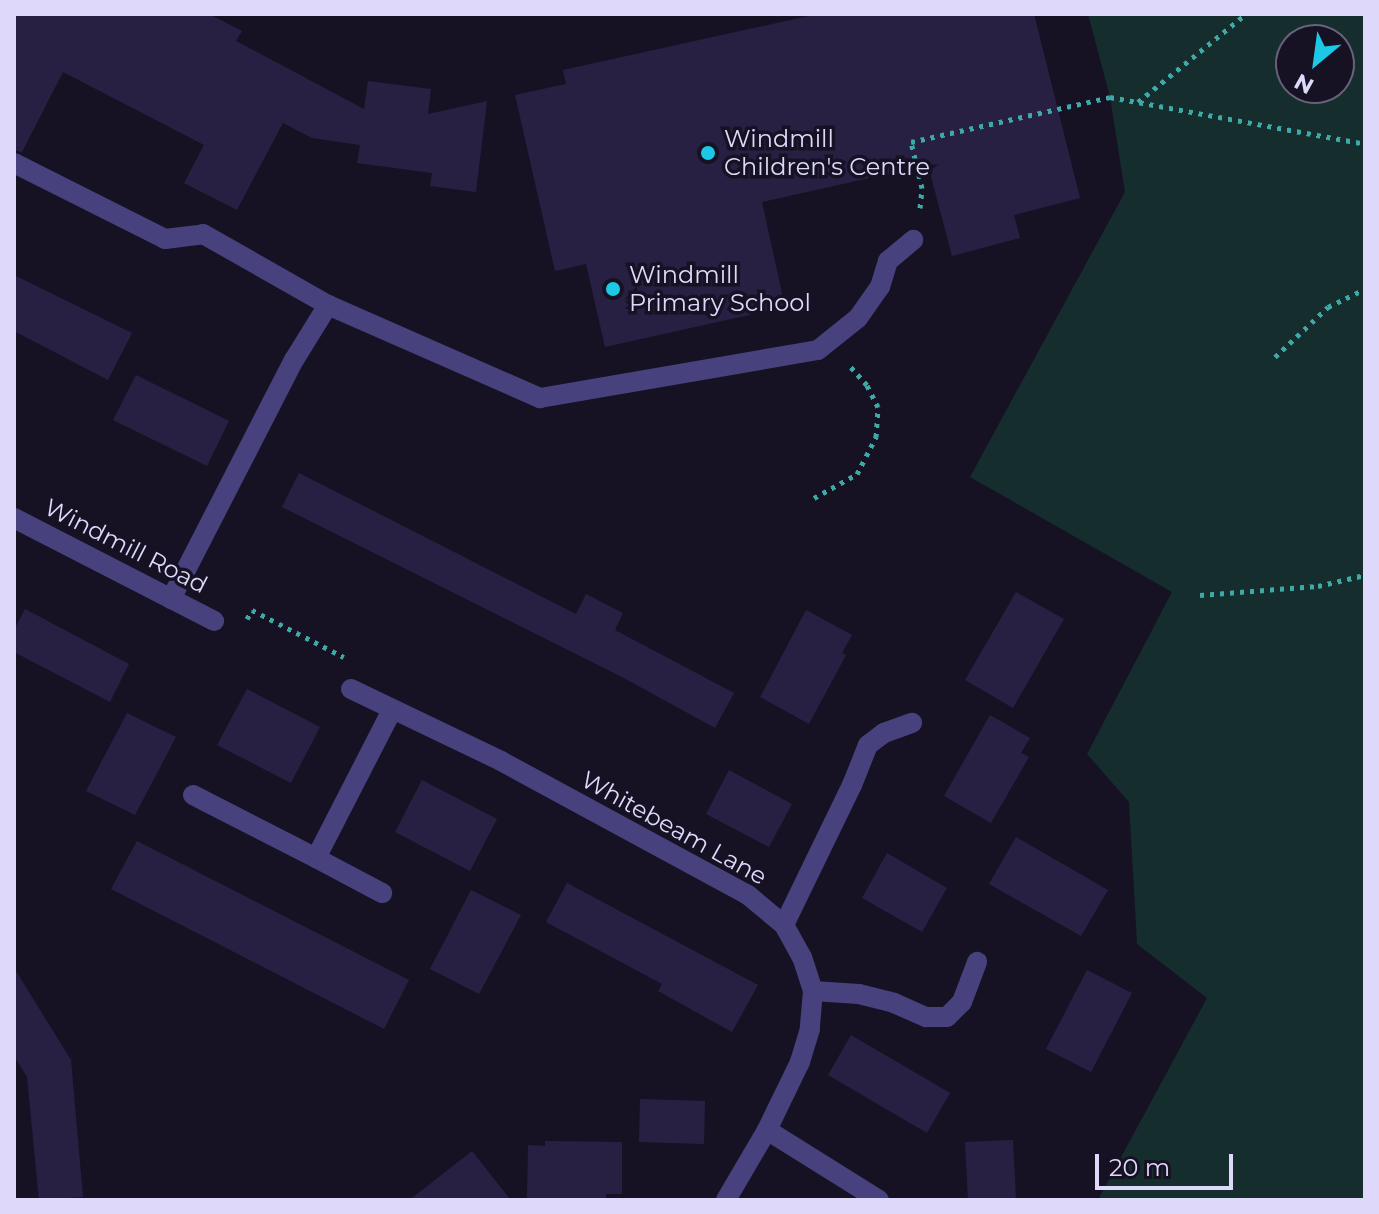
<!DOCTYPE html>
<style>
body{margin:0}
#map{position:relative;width:1379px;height:1214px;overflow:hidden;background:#161224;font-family:Montserrat,sans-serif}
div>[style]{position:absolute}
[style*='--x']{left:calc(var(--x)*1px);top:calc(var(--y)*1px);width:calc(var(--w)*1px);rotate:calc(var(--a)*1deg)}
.green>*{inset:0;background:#152d2d}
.building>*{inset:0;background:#282043}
.path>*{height:5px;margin-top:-2.5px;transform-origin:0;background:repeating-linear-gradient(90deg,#3daaa8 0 4px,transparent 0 10px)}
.minor>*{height:20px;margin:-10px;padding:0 10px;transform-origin:10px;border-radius:10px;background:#47427e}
.dots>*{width:22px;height:22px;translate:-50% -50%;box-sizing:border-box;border:4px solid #161224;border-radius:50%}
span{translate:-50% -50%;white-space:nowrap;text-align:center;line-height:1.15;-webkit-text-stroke:7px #161224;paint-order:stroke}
.poi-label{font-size:24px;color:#ded9fb}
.left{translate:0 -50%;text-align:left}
.street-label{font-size:24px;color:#ded9fb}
.frame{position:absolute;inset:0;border:16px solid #ded9fb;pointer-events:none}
.north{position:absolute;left:1275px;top:24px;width:80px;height:80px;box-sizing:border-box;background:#161224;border:2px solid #66627a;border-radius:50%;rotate:209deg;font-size:22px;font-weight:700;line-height:32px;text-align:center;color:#ded9fb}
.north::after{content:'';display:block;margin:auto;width:28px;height:36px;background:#1bc8e5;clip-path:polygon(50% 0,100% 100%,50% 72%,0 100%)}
.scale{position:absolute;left:1095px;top:1154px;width:138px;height:36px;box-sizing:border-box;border:4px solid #ded9fb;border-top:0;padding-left:10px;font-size:24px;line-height:28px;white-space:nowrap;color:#ded9fb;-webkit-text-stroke:6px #161224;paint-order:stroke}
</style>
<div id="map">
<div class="green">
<div style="clip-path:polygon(evenodd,1088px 14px,1365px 14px,1365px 1200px,1098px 1200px,1207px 998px,1137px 944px,1129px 802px,1087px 754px,1172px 592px,970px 477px,1125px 192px,1110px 97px,1088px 14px,1291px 40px,1339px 40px,1339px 88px,1291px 88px,1291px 40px)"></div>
</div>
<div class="building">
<div style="clip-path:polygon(14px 14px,209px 14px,242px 31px,236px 41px,364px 109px,368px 81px,431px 89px,428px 114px,487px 101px,476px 192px,430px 186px,432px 173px,357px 163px,360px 145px,312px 138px,283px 123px,237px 210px,184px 183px,204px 145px,63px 72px,22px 152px,14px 150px)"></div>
<div style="clip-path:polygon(818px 14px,1034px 14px,1080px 198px,1014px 215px,1020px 238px,952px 256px,928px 165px,762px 202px,785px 307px,605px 347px,586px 264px,555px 271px,515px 95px,566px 84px,563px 70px)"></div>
<div style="clip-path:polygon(14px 275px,132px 333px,108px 380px,14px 331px)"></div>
<div style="clip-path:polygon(136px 375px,229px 421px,207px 466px,113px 420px)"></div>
<div style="clip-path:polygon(299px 473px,576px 614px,586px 594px,623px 613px,615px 630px,734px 693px,715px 728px,622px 677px,282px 507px)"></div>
<div style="clip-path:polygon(1016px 592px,1064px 619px,1013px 708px,965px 680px)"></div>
<div style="clip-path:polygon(25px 609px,129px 664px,110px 702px,14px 652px,14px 630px)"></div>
<div style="clip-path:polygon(806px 610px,852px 635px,842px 653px,846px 655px,809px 724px,760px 697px)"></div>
<div style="clip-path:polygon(247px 689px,320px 727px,291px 783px,217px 745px)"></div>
<div style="clip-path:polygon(127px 713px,176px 737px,135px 815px,86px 791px)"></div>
<div style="clip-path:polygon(990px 715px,1030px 738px,1021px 753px,1029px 757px,991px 823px,944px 796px)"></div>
<div style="clip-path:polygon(729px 770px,792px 804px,769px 847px,706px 814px)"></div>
<div style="clip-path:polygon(422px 780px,497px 819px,470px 871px,395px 832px)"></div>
<div style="clip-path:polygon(1016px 837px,1108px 890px,1081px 936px,989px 884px)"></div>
<div style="clip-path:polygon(137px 841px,409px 980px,384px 1029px,111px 889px)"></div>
<div style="clip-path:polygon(887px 853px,947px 888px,922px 932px,862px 898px)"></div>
<div style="clip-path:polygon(567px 883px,758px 985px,732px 1032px,658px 991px,662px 984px,546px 922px)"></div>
<div style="clip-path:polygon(471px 890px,521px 915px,479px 994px,430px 969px)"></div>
<div style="clip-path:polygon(14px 968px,71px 1060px,83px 1197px,39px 1200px,27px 1077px,14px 1056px)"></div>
<div style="clip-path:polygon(1087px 970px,1132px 993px,1091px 1072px,1046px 1049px)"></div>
<div style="clip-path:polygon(851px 1035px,950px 1093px,927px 1133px,828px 1075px)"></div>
<div style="clip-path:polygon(640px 1099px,705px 1101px,704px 1144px,639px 1142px)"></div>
<div style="clip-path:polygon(1013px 1140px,1016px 1200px,968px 1200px,965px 1142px)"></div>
<div style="clip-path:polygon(545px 1141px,622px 1142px,622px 1194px,606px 1194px,606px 1198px,527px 1198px,528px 1145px,545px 1146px)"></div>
<div style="clip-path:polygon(472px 1151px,509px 1198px,412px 1198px)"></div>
</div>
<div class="path">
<div style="--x:1138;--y:102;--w:139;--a:-39.2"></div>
<div style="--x:920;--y:208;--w:20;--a:-84"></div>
<div style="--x:922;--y:188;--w:47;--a:-103.4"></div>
<div style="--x:911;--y:142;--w:204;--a:-12.7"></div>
<div style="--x:1110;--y:97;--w:259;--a:10.4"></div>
<div style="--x:1275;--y:357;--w:73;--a:-43.3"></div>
<div style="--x:1328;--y:307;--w:41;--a:-25.9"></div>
<div style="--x:814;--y:498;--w:49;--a:-29.2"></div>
<div style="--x:857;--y:474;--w:42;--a:-62.8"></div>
<div style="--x:876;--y:437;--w:30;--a:-86"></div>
<div style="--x:878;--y:407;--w:25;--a:-117"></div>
<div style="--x:867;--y:385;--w:25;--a:-132"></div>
<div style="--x:1200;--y:595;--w:118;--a:-4.4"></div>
<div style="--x:1318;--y:586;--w:48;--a:-13.2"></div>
<div style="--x:247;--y:619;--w:10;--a:-61"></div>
<div style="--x:252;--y:610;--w:103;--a:27.1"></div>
</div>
<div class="minor">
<div style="--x:14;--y:163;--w:169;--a:26.7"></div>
<div style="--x:165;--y:239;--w:38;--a:-7"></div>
<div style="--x:203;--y:234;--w:144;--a:29.6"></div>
<div style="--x:14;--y:518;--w:225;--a:27.2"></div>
<div style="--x:171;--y:599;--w:269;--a:-62.8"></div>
<div style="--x:294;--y:360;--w:65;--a:-58.3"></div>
<div style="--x:328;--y:305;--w:232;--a:23.7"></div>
<div style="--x:540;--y:398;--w:282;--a:-9.8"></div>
<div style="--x:818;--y:350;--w:51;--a:-38.7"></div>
<div style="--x:858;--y:318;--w:38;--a:-55"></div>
<div style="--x:880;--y:287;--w:27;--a:-73"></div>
<div style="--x:888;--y:261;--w:33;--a:-40"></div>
<div style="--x:351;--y:689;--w:166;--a:25.6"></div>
<div style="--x:501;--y:761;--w:281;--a:28.5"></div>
<div style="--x:748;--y:895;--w:47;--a:39.8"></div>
<div style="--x:784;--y:925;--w:37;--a:61"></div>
<div style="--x:802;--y:957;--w:36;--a:72"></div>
<div style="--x:813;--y:991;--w:38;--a:95"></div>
<div style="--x:810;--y:1029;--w:34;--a:107"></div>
<div style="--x:800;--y:1062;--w:76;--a:115.9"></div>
<div style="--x:767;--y:1130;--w:81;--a:120.4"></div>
<div style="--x:193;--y:795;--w:138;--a:27.1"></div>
<div style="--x:316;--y:858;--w:166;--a:-62.8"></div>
<div style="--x:316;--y:858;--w:75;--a:27.9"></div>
<div style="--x:784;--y:925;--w:156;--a:-64.1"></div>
<div style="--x:852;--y:785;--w:43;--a:-68.2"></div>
<div style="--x:868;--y:745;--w:20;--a:-37"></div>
<div style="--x:884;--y:733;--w:30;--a:-20"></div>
<div style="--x:813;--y:991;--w:46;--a:3.7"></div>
<div style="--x:859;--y:994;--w:36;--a:14"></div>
<div style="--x:894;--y:1003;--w:35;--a:24"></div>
<div style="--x:926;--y:1017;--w:21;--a:0"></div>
<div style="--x:947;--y:1017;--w:21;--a:-45"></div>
<div style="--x:962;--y:1002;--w:43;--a:-69.4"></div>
<div style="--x:767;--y:1130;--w:132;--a:32"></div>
</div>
<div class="dots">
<div style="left:708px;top:153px;background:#1bc8e5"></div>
<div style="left:613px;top:289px;background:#1bc8e5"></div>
</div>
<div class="poi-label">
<span class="left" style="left:724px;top:153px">Windmill<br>Children's Centre</span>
<span class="left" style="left:629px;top:289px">Windmill<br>Primary School</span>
</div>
<div class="street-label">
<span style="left:126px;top:546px;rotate:27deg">Windmill Road</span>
<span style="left:674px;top:828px;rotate:29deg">Whitebeam Lane</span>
</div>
<div class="frame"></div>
<div class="north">N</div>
<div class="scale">20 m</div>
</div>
